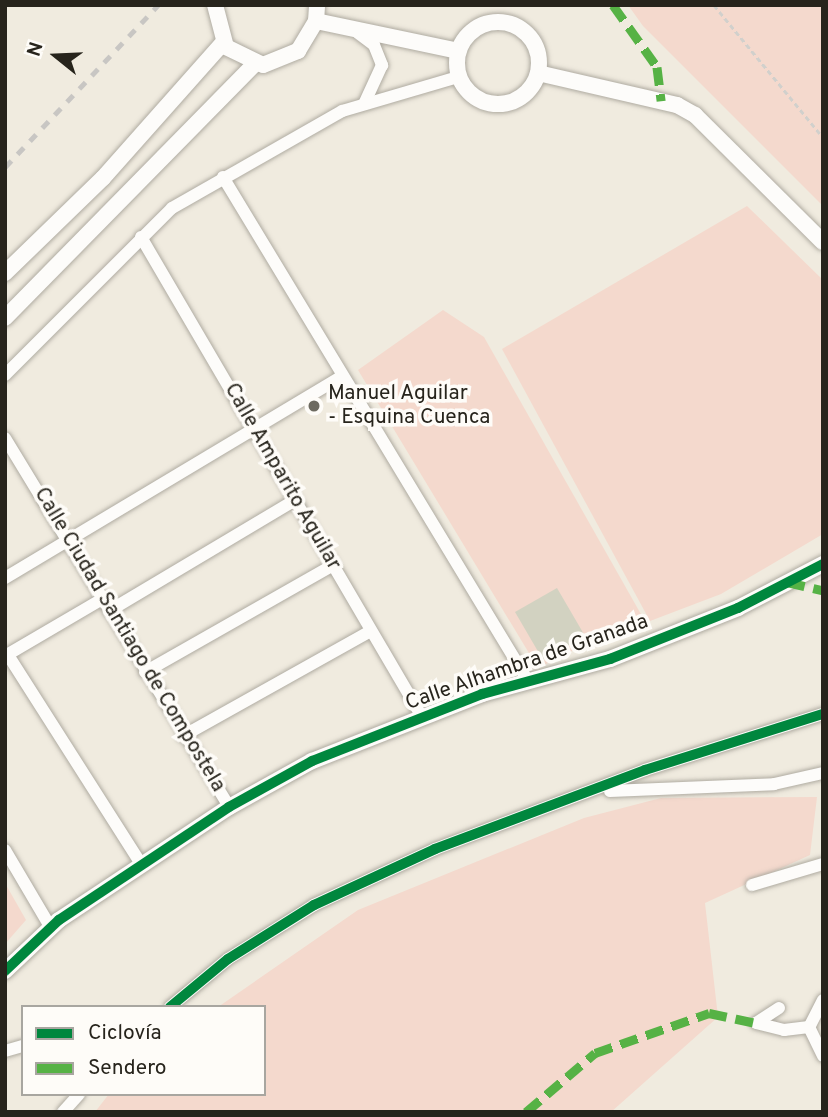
<!DOCTYPE html>
<meta charset="utf-8">
<style>
body{margin:0}
#map{position:relative;width:828px;height:1117px;overflow:hidden;background:#f0ebdf;font-family:Overpass,sans-serif}
div>[style]{position:absolute}
[style*='--x']{left:calc(var(--x)*1px);top:calc(var(--y)*1px);width:calc(var(--w)*1px);rotate:calc(var(--a)*1deg)}
.green>*{inset:0;background:#f4d9cd}
.building>*{inset:0;background:#d2d2c1}
.path>*{height:2.5px;margin-top:-1.25px;transform-origin:0;background:repeating-linear-gradient(90deg,#d1d0cc 0 5px,transparent 0 8.5px)}
.roads{filter:drop-shadow(0 0 2px #afaba1) drop-shadow(0 0 2px #afaba1)}
.minor>*{height:12px;margin:-6px;padding:0 6px;transform-origin:6px;border-radius:6px;background:#fdfcfa}
.tertiary>*{height:16px;margin:-8px;padding:0 8px;transform-origin:8px;border-radius:8px;background:#fdfcfa}
.tertiary>.ring{margin:-8px;padding:0;box-sizing:content-box;background:none;border:16px solid #fdfcfa;border-radius:50%}
.rail>*{height:4.5px;margin-top:-2.25px;transform-origin:0;background:repeating-linear-gradient(90deg,#c8c6c3 0 9px,transparent 0 18px)}
.quiet>*{height:9px;margin-top:-4.5px;transform-origin:0;background:repeating-linear-gradient(90deg,#56b245 0 18px,transparent 0 27px)}
.cycleway>*{height:10px;margin:-5px;padding:0 5px;transform-origin:5px;border-radius:5px;background:#00873e}
.dots>*{width:19px;height:19px;translate:-50% -50%;box-sizing:border-box;border:4px solid #fefcf8;border-radius:50%}
span{translate:-50% -50%;white-space:nowrap;text-align:center;line-height:1.15;-webkit-text-stroke:7px #fefcf8;paint-order:stroke}
.poi-label{font-size:21px;color:#27241c}
.left{translate:0 -50%;text-align:left}
.street-label{font-size:21px;color:#27241c}
.frame{position:absolute;inset:0;border:7px solid #27241c;pointer-events:none}
.legend{position:absolute;left:21px;top:1005px;width:245px;height:91px;box-sizing:border-box;background:#fefcf8;border:2px solid #a8a6a0;margin:0;padding:9px 12px;list-style:none;font-size:21px;color:#27241c}
.legend li{display:flex;align-items:center;gap:14px;height:35px}
.legend b{width:35px;border:2px solid #a8a6a0}
.north{position:absolute;left:21px;top:21px;width:70px;height:70px;-webkit-text-stroke:5px #fefcf8;paint-order:stroke;rotate:288deg;font-size:19px;font-weight:700;line-height:28px;text-align:center;color:#27241c}
.north::after{content:'';display:block;margin:auto;width:24px;height:32px;background:#27241c;clip-path:polygon(50% 0,100% 100%,50% 72%,0 100%)}
</style>
<div id="map">
<div class="green">
<div style="clip-path:polygon(628px 5px,823px 5px,823px 206px,643px 26px)"></div>
<div style="clip-path:polygon(747px 206px,823px 280px,823px 534px,721px 594px,650px 621px,502px 349px)"></div>
<div style="clip-path:polygon(443px 310px,484px 337px,642px 616px,538px 668px,358px 370px)"></div>
<div style="clip-path:polygon(817px 797px,810px 855px,705px 903px,718px 1017px,611px 1112px,95px 1112px,109px 1094px,264px 1094px,264px 1007px,218px 1007px,358px 910px,584px 818px,661px 798px)"></div>
<div style="clip-path:polygon(5px 883px,26px 920px,5px 944px)"></div>
</div>
<div class="building">
<div style="clip-path:polygon(557px 588px,585px 636px,543px 660px,515px 612px)"></div>
</div>
<div class="path">
<div style="--x:714;--y:5;--w:171;--a:50.5"></div>
</div>
<div class="roads">
<div class="minor">
<div style="--x:358;--y:33;--w:20;--a:37"></div>
<div style="--x:374;--y:45;--w:22;--a:68"></div>
<div style="--x:382;--y:65;--w:41;--a:114.7"></div>
<div style="--x:223;--y:177;--w:589;--a:58.82"></div>
<div style="--x:141;--y:237;--w:556;--a:59.65"></div>
<div style="--x:5;--y:375;--w:236;--a:-45"></div>
<div style="--x:172;--y:208;--w:196;--a:-29.7"></div>
<div style="--x:342;--y:111;--w:121;--a:-16.3"></div>
<div style="--x:5;--y:438;--w:432;--a:58.7"></div>
<div style="--x:5;--y:578;--w:392;--a:-30.9"></div>
<div style="--x:109;--y:611;--w:217;--a:-30.8"></div>
<div style="--x:8;--y:655;--w:248;--a:57.5"></div>
<div style="--x:5;--y:656;--w:113;--a:-30.4"></div>
<div style="--x:145;--y:672;--w:216;--a:-29.6"></div>
<div style="--x:183;--y:736;--w:215;--a:-29.2"></div>
<div style="--x:610;--y:791;--w:164;--a:-2.4"></div>
<div style="--x:774;--y:784;--w:50;--a:-12.7"></div>
<div style="--x:5;--y:850;--w:91;--a:59.5"></div>
<div style="--x:752;--y:885;--w:74;--a:-16.5"></div>
<div style="--x:823;--y:1000;--w:30;--a:117"></div>
<div style="--x:809;--y:1027;--w:32;--a:64"></div>
<div style="--x:170;--y:1007;--w:75;--a:-39.6"></div>
<div style="--x:228;--y:959;--w:102;--a:-32.1"></div>
<div style="--x:314;--y:905;--w:133;--a:-24.8"></div>
<div style="--x:435;--y:849;--w:224;--a:-20.6"></div>
<div style="--x:645;--y:770;--w:187;--a:-17.5"></div>
<div style="--x:779;--y:1008;--w:27;--a:147"></div>
<div style="--x:756;--y:1023;--w:29;--a:14"></div>
<div style="--x:784;--y:1030;--w:25;--a:-7"></div>
<div style="--x:5;--y:1051;--w:19;--a:-16"></div>
<div style="--x:63;--y:1112;--w:24;--a:-48"></div>
</div>
<div class="tertiary">
<div style="--x:215;--y:5;--w:43;--a:75.3"></div>
<div style="--x:226;--y:47;--w:41;--a:25.9"></div>
<div style="--x:263;--y:65;--w:38;--a:-22"></div>
<div style="--x:298;--y:51;--w:35;--a:-59"></div>
<div style="--x:316;--y:21;--w:16;--a:-86"></div>
<div style="--x:316;--y:21;--w:145;--a:11.9"></div>
<div class="ring" style="left:457px;top:22px;width:66px;height:66px"></div>
<div style="--x:538;--y:73;--w:143;--a:13"></div>
<div style="--x:677;--y:105;--w:21;--a:29"></div>
<div style="--x:695;--y:115;--w:180;--a:44.8"></div>
<div style="--x:5;--y:273;--w:136;--a:-44.1"></div>
<div style="--x:103;--y:178;--w:181;--a:-48.4"></div>
<div style="--x:5;--y:318;--w:355;--a:-45.5"></div>
<div style="--x:5;--y:971;--w:74;--a:-43.4"></div>
<div style="--x:59;--y:920;--w:204;--a:-33.6"></div>
<div style="--x:229;--y:807;--w:95;--a:-29"></div>
<div style="--x:312;--y:761;--w:183;--a:-21.5"></div>
<div style="--x:482;--y:694;--w:133;--a:-15.3"></div>
<div style="--x:610;--y:659;--w:138;--a:-21.7"></div>
<div style="--x:738;--y:608;--w:96;--a:-27.4"></div>
</div>
</div>
<div class="rail">
<div style="--x:5;--y:167;--w:223;--a:-46.6"></div>
</div>
<div class="quiet">
<div style="--x:613;--y:5;--w:76;--a:54.6"></div>
<div style="--x:657;--y:67;--w:34;--a:83"></div>
<div style="--x:787;--y:582;--w:37;--a:13"></div>
<div style="--x:526;--y:1112;--w:91;--a:-40.5"></div>
<div style="--x:595;--y:1053;--w:121;--a:-19.3"></div>
<div style="--x:709;--y:1013;--w:48;--a:12"></div>
</div>
<div class="cycleway">
<div style="--x:5;--y:971;--w:74;--a:-43.4"></div>
<div style="--x:59;--y:920;--w:204;--a:-33.6"></div>
<div style="--x:229;--y:807;--w:95;--a:-29"></div>
<div style="--x:312;--y:761;--w:183;--a:-21.5"></div>
<div style="--x:482;--y:694;--w:133;--a:-15.3"></div>
<div style="--x:610;--y:659;--w:138;--a:-21.7"></div>
<div style="--x:738;--y:608;--w:96;--a:-27.4"></div>
<div style="--x:170;--y:1007;--w:75;--a:-39.6"></div>
<div style="--x:228;--y:959;--w:102;--a:-32.1"></div>
<div style="--x:314;--y:905;--w:133;--a:-24.8"></div>
<div style="--x:435;--y:849;--w:224;--a:-20.6"></div>
<div style="--x:645;--y:770;--w:187;--a:-17.5"></div>
</div>
<div class="dots">
<div style="left:314px;top:406px;background:#6d6a60"></div>
</div>
<div class="poi-label">
<span class="left" style="left:328px;top:406px">Manuel Aguilar<br>- Esquina Cuenca</span>
</div>
<div class="street-label">
<span style="left:282px;top:477px;rotate:60deg">Calle Amparito Aguilar</span>
<span style="left:129px;top:640px;rotate:59deg">Calle Ciudad Santiago de Compostela</span>
<span style="left:527px;top:663px;rotate:-19deg">Calle Alhambra de Granada</span>
</div>
<div class="frame"></div>
<ul class="legend">
<li><b style="height:9px;background:#00873e"></b>Ciclovía</li>
<li><b style="height:9px;background:#56b245"></b>Sendero</li>
</ul>
<div class="north">N</div>
</div>
